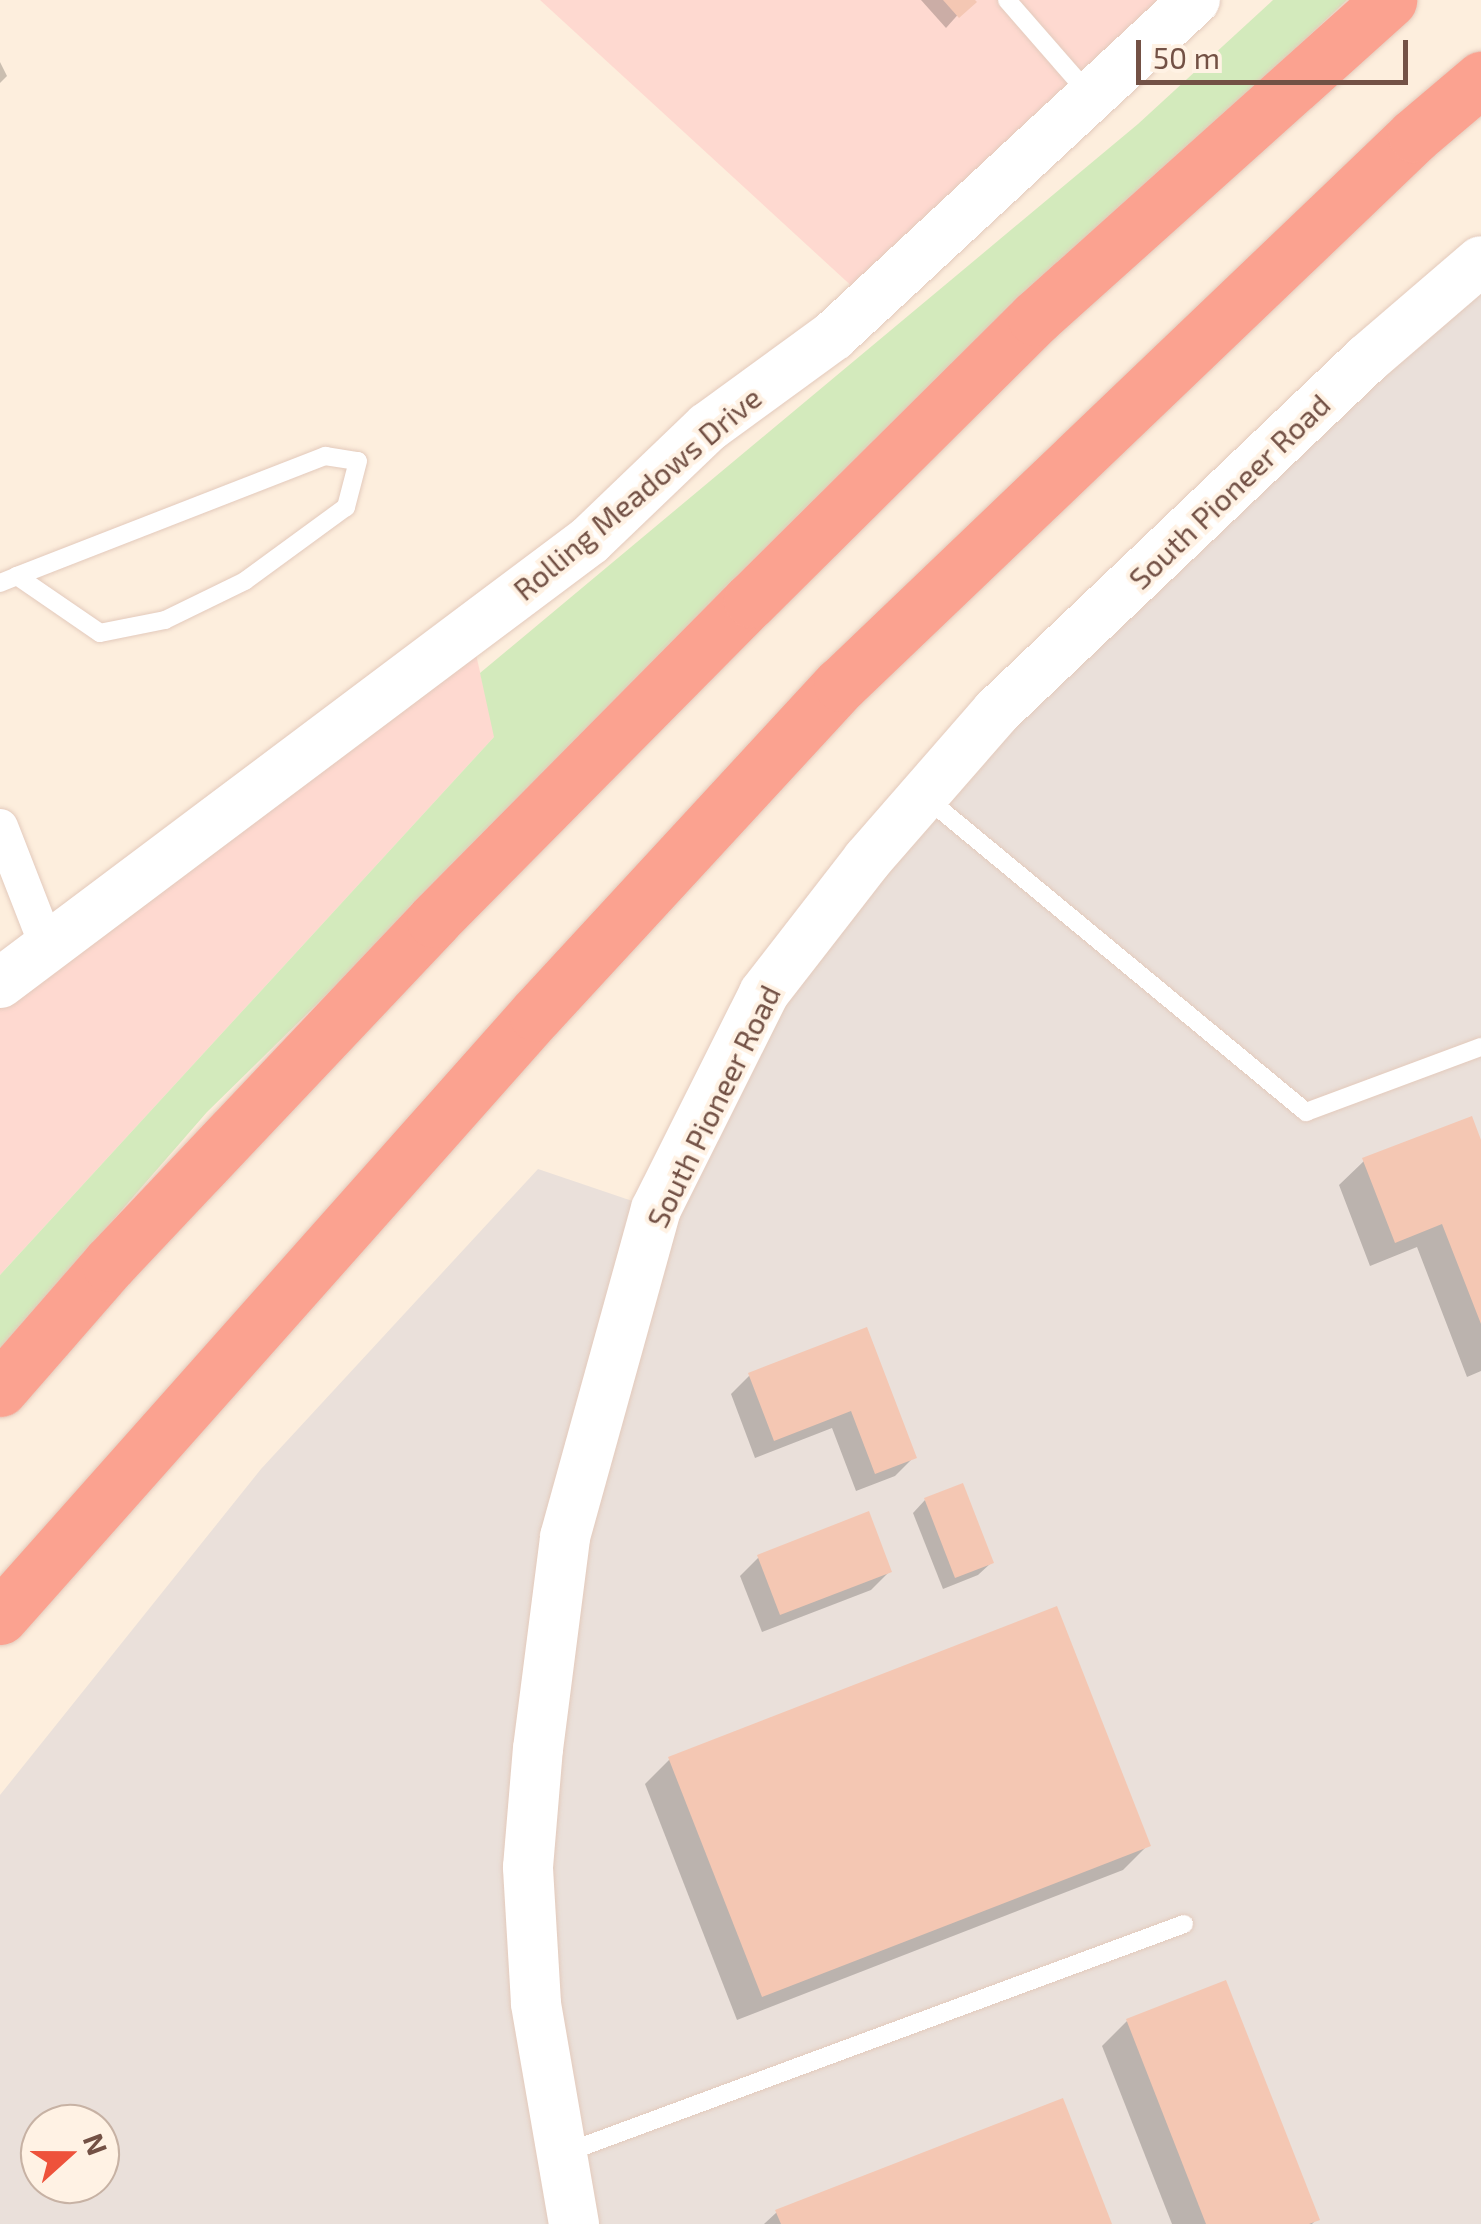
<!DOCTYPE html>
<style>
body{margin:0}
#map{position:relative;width:1481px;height:2224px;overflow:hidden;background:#fdeedd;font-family:"Exo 2",sans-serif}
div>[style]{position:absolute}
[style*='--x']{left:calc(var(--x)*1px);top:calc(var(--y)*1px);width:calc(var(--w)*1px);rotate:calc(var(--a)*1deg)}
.commercial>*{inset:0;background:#fed9d0}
.industrial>*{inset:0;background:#eae0da}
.green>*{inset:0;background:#d3eabc}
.shadow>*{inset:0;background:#0003}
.building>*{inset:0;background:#f4c7b3}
.roads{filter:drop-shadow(0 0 2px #e3cabc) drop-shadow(0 0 2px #e3cabc)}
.service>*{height:18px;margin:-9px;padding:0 9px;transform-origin:9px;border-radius:9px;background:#fff}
.minor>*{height:35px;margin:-17.5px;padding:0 17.5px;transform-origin:17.5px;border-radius:17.5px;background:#fff}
.secondary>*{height:50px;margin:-25px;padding:0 25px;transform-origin:25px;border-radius:25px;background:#fff}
.motorway>*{height:55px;margin:-27.5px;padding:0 27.5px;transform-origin:27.5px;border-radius:27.5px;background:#fba290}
span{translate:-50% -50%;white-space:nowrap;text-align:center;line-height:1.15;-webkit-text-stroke:8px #fff2e4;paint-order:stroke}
.street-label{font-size:30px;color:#735145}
.north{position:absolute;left:20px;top:2104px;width:100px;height:100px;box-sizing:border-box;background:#fff2e4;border:2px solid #c7b2a4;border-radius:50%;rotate:69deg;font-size:28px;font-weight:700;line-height:40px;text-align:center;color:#735145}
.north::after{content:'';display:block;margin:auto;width:35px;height:45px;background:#ee523b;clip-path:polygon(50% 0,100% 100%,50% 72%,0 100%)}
.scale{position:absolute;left:1136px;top:40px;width:272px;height:45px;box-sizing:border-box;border:5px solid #735145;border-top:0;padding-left:12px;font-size:30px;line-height:35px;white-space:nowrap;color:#735145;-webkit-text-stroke:8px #fff2e4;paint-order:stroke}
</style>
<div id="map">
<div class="commercial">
<div style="clip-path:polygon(540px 0,1195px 0,869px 302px)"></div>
<div style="clip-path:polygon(470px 629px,495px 736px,0 1275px,0 983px)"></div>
</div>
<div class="industrial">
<div style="clip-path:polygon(evenodd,1481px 261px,1481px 2224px,0 2224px,0 1795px,261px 1469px,538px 1169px,656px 1209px,867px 860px,1481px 261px,40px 2124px,100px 2124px,100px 2184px,40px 2184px,40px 2124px)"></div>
</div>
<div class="green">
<div style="clip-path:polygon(1273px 0,1347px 0,1173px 164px,207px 1112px,0 1350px,0 1275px,494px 737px,480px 673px,1138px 124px)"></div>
</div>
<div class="shadow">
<div style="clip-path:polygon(921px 0,971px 0,946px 28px)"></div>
<div style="clip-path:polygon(0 62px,7px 76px,0 83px)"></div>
<div style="clip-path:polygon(1481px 1147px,1481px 1371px,1467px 1377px,1417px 1247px,1370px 1266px,1339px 1185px,1364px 1161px)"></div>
<div style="clip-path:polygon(865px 1330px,914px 1457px,895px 1476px,856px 1491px,832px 1428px,755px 1458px,731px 1394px,750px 1375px)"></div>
<div style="clip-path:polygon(925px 1500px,991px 1563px,978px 1575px,943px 1589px,913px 1513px)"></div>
<div style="clip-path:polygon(759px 1557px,890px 1571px,871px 1590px,762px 1632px,740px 1576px)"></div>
<div style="clip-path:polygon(670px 1759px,1148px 1845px,1123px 1870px,737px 2020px,645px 1784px)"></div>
<div style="clip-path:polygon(1127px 2021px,1317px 2219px,1312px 2224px,1172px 2224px,1102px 2046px)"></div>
<div style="clip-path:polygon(777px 2212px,1109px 2224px,764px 2224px)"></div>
</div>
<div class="building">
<div style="clip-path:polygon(943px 0,975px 0,977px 2px,959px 18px)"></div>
<div style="clip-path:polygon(1472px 1116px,1481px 1140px,1481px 1324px,1442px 1224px,1395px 1243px,1362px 1158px)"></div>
<div style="clip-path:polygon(867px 1327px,917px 1458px,875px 1474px,851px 1411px,774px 1441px,748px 1373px)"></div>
<div style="clip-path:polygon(963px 1483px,994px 1563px,955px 1578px,924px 1498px)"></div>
<div style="clip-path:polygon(869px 1511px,892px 1572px,780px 1615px,757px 1555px)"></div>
<div style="clip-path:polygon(1057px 1606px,1151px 1846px,762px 1997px,668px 1757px)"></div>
<div style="clip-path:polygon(1226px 1980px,1320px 2220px,1309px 2224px,1206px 2224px,1126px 2019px)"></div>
<div style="clip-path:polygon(1063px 2098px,1112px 2224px,781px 2224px,775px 2210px)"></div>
</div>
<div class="roads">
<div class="service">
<div style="--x:1007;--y:0;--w:125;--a:48.9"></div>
<div style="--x:0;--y:583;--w:18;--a:-22"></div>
<div style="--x:17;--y:576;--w:331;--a:-21.3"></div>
<div style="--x:325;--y:456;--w:33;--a:9"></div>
<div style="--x:358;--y:461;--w:48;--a:104.6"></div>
<div style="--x:346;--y:507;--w:125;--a:143.8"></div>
<div style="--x:245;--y:581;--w:89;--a:154"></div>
<div style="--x:165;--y:620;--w:66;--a:168.7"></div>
<div style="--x:100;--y:633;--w:101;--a:-145.5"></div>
<div style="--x:924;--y:796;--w:496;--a:39.6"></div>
<div style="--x:1306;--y:1112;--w:187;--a:-20.4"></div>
<div style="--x:565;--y:2153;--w:660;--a:-20.3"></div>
</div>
<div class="minor">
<div style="--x:0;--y:826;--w:132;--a:68.7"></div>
</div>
<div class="secondary">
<div style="--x:0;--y:983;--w:738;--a:-36.9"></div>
<div style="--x:590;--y:540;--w:163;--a:-43.8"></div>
<div style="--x:708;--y:427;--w:155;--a:-36.1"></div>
<div style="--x:833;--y:336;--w:494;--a:-42.9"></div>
<div style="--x:574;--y:2224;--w:224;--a:-99.8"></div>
<div style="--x:536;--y:2003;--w:136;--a:-93.4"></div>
<div style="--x:528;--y:1867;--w:118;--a:-85.2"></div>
<div style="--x:538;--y:1749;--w:214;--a:-82.7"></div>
<div style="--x:565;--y:1537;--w:340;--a:-74.5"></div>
<div style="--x:656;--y:1209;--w:241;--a:-63.4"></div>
<div style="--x:764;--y:993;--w:168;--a:-52.2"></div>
<div style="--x:867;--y:860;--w:196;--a:-48.9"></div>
<div style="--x:996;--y:712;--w:512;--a:-43.58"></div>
<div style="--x:1367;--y:359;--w:150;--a:-40.7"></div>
</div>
<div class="motorway">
<div style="--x:0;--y:1389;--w:166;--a:-48.9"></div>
<div style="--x:109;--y:1264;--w:473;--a:-46.6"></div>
<div style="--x:434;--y:920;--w:450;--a:-45.3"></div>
<div style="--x:751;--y:600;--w:400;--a:-44.8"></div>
<div style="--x:1035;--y:318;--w:476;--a:-41.9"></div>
<div style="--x:0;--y:1617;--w:807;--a:-48.37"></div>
<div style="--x:536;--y:1014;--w:449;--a:-47.3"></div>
<div style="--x:841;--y:684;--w:794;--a:-43.72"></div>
<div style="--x:1415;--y:135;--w:87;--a:-40.3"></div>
</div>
</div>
<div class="street-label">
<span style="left:1229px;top:491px;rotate:-44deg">South Pioneer Road</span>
<span style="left:637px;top:493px;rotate:-40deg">Rolling Meadows Drive</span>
<span style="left:713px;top:1106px;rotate:-64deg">South Pioneer Road</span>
</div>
<div class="north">N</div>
<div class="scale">50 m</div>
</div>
